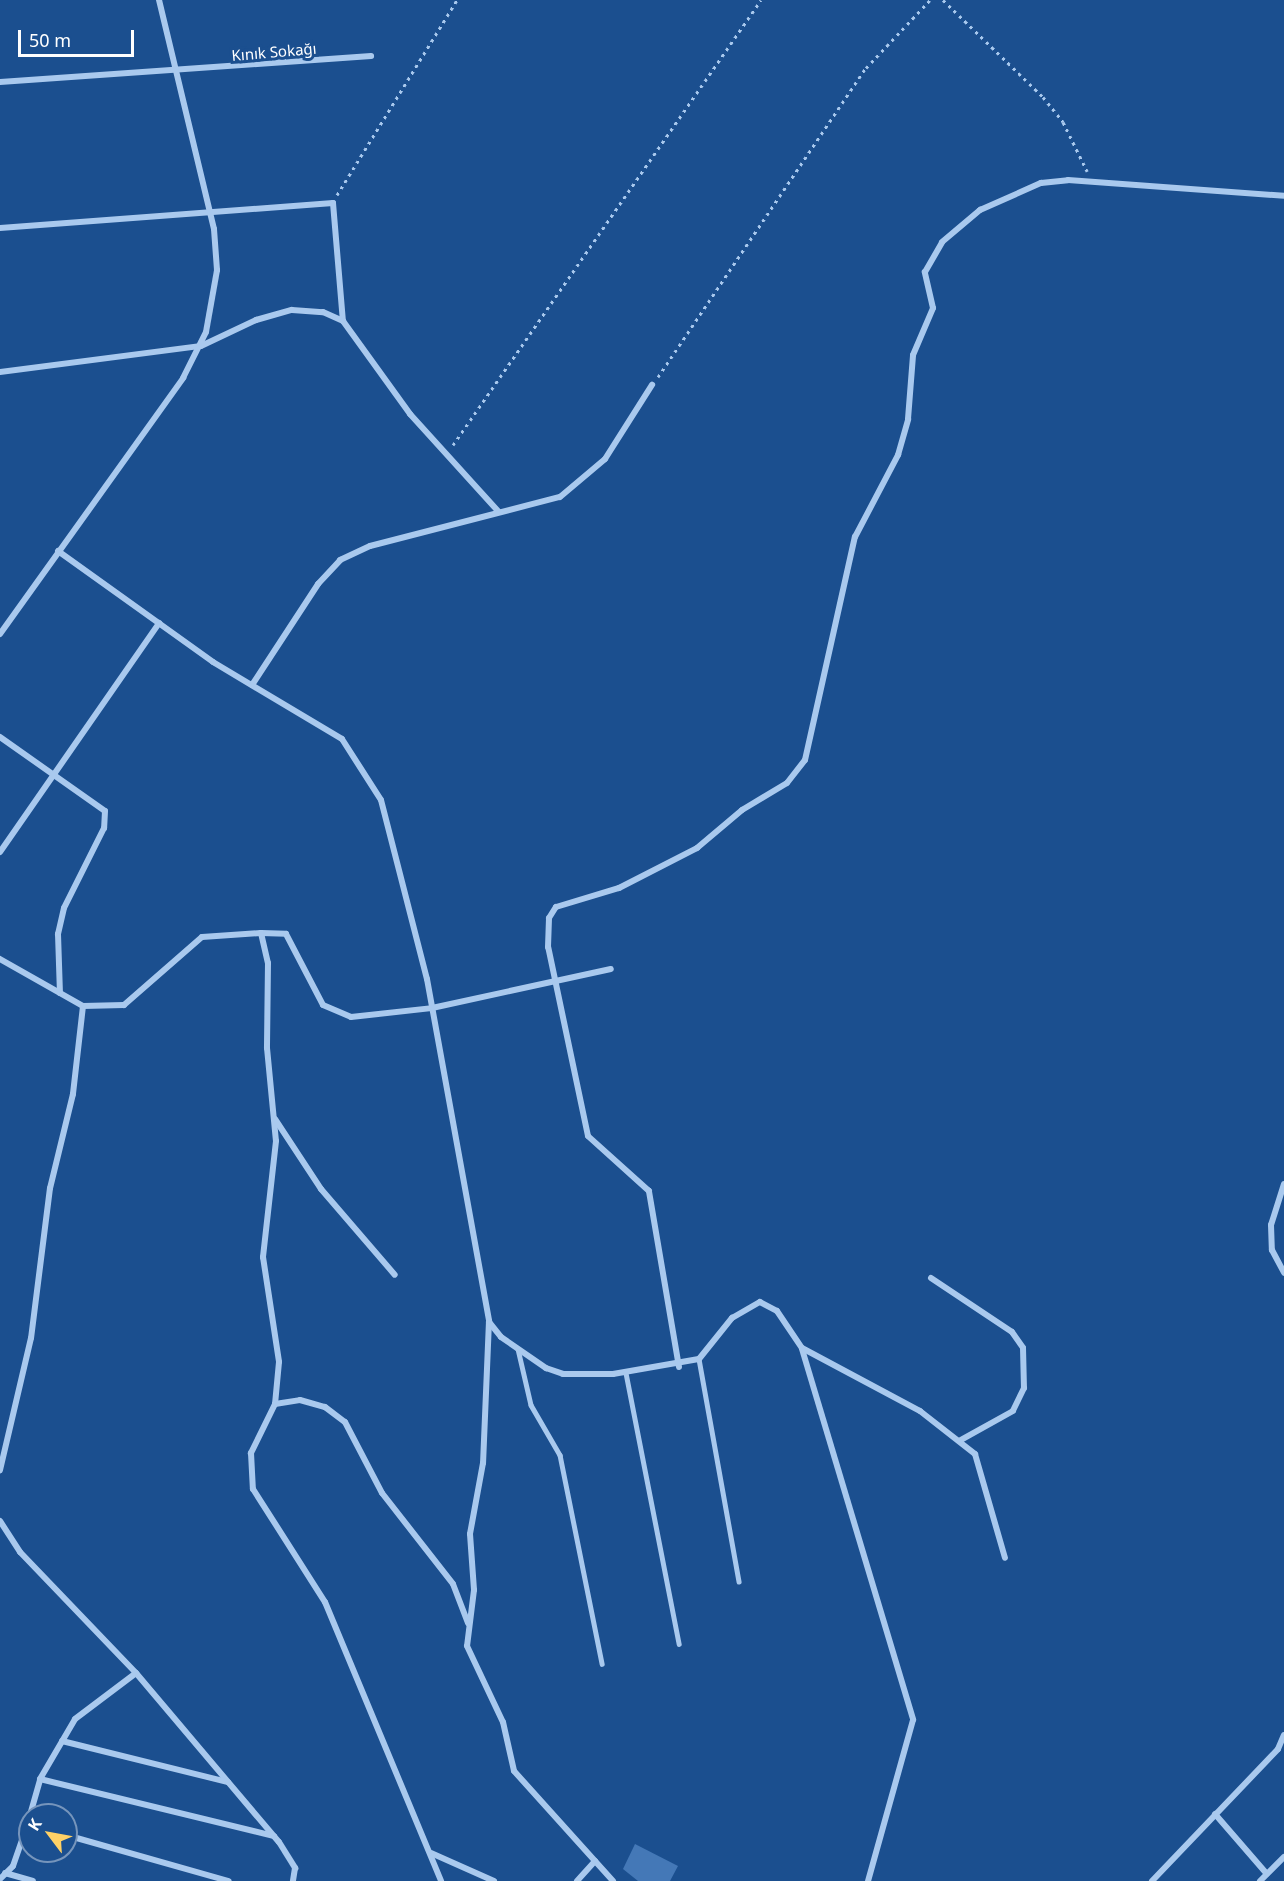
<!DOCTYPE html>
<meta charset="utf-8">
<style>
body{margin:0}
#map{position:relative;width:1284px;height:1881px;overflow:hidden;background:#1b4f8f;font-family:"Noto Sans",sans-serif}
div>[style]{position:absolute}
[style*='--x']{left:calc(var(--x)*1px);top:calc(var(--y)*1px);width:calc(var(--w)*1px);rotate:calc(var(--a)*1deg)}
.building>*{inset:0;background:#4478b7}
.path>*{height:3px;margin-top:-1.5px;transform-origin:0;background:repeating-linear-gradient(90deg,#a9c9ee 0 3px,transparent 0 7.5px)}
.service>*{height:4.5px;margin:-2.25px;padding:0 2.25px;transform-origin:2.25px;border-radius:2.25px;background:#a9c9ee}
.minor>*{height:6px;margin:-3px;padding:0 3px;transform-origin:3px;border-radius:3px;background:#a9c9ee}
span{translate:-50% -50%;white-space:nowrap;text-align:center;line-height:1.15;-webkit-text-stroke:6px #1b4f8f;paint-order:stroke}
.street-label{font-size:15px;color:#fff}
.north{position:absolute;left:18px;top:1803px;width:60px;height:60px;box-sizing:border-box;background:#1b4f8f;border:2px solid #7695bc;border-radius:50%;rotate:302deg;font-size:16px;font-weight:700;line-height:24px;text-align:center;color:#fff}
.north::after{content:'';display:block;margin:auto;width:21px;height:27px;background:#ffd166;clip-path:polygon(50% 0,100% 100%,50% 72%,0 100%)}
.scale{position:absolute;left:18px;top:30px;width:116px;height:27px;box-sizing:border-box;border:3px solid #fff;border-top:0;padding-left:8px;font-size:18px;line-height:21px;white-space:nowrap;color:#fff;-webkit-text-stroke:4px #1b4f8f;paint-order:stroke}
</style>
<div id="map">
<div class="building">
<div style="clip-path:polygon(635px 1844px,678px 1866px,670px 1881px,638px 1881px,623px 1869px)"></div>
</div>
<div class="path">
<div style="--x:943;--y:0;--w:139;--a:44.1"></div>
<div style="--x:1043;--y:97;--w:32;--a:51"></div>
<div style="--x:1063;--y:122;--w:55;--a:63.9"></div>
<div style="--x:337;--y:195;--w:229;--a:-58.4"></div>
<div style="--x:658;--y:377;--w:372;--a:-56.1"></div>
<div style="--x:866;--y:68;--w:93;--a:-46.7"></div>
<div style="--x:453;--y:445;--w:541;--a:-55.31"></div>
</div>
<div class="service">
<div style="--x:518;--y:1349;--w:57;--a:76.9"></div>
<div style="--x:531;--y:1405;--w:58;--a:59.9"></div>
<div style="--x:560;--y:1455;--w:213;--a:78.6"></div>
<div style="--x:699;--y:1359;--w:226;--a:79.8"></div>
<div style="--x:626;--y:1373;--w:276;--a:78.9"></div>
</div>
<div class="minor">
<div style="--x:0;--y:82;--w:372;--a:-4"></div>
<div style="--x:0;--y:228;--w:334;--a:-4.3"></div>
<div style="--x:333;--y:203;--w:118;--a:85.2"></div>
<div style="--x:0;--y:372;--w:203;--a:-7.4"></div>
<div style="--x:201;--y:346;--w:61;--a:-25.3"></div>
<div style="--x:256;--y:320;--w:37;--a:-16"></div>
<div style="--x:292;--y:310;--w:31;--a:4"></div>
<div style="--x:323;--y:312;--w:22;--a:24"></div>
<div style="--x:343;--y:321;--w:115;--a:54.2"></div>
<div style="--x:410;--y:414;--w:131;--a:47.8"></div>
<div style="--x:58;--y:551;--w:191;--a:35.6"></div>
<div style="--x:213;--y:662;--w:150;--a:30.8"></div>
<div style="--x:342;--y:739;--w:72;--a:57.4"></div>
<div style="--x:381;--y:800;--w:185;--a:75.6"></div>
<div style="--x:427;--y:979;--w:348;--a:79.7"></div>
<div style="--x:489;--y:1321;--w:142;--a:92.4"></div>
<div style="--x:483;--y:1463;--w:72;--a:100.4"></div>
<div style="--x:470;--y:1534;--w:56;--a:85.9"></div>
<div style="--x:474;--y:1590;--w:56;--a:97.1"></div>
<div style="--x:467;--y:1646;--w:84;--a:64.7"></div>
<div style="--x:503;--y:1722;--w:50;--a:77.3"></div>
<div style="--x:514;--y:1771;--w:148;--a:48"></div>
<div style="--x:0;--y:634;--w:315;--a:-54.4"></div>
<div style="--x:183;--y:378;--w:51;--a:-63.4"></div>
<div style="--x:206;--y:332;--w:63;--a:-79.9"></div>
<div style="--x:217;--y:270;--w:41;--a:-94.2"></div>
<div style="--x:214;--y:229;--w:236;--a:-103.5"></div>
<div style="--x:252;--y:685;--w:121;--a:-56.8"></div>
<div style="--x:318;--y:584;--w:33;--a:-47"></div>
<div style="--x:340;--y:560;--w:33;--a:-25"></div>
<div style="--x:370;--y:546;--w:196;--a:-14.5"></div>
<div style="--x:560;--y:497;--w:59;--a:-40.2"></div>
<div style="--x:605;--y:459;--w:88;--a:-57.6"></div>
<div style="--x:0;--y:737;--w:128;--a:35.2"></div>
<div style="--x:105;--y:811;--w:17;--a:93"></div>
<div style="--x:104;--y:828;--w:89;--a:116.6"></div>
<div style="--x:64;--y:908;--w:27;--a:103"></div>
<div style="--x:58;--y:934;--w:59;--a:88.1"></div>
<div style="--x:0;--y:852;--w:279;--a:-55.2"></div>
<div style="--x:261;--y:933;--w:25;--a:2"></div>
<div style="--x:286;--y:934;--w:80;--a:62.5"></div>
<div style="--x:323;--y:1005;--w:30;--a:23"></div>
<div style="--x:351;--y:1017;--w:81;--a:-6.3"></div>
<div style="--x:432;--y:1008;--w:183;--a:-12.3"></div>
<div style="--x:0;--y:959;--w:95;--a:29.5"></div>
<div style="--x:83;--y:1006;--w:89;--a:96.5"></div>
<div style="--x:73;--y:1094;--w:97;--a:103.7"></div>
<div style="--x:50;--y:1188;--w:151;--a:97.2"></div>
<div style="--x:31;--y:1338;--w:136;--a:103.2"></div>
<div style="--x:83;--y:1006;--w:41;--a:-1.4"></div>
<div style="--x:124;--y:1005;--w:103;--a:-41.1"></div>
<div style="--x:202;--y:937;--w:59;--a:-3.9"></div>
<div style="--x:261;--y:933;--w:31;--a:77"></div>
<div style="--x:268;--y:963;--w:85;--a:90.7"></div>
<div style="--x:267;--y:1048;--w:93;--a:84.5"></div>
<div style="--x:276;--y:1141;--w:117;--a:96.4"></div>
<div style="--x:263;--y:1257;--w:106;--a:81.3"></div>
<div style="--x:279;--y:1362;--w:42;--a:95.4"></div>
<div style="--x:275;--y:1404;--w:55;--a:116.1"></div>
<div style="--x:251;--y:1453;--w:36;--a:87"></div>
<div style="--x:253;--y:1489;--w:134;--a:57.5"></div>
<div style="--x:325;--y:1602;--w:302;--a:67.4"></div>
<div style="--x:275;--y:1119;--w:84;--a:56.7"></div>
<div style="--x:321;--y:1189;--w:113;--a:49.3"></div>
<div style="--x:1284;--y:1184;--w:43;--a:107.6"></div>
<div style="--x:1271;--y:1225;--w:25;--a:88"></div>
<div style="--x:1272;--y:1250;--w:26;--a:62"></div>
<div style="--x:931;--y:1278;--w:97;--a:33.7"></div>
<div style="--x:1012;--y:1332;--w:19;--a:55"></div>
<div style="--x:1023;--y:1348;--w:40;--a:88.6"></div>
<div style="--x:1024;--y:1388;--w:25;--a:116"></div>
<div style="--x:1013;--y:1411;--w:60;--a:150.9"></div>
<div style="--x:489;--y:1322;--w:19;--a:51"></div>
<div style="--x:501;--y:1337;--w:55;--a:34.6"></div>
<div style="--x:546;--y:1368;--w:18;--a:19"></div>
<div style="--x:563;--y:1374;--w:50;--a:0"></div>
<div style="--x:613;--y:1374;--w:87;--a:-9.9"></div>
<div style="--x:699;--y:1359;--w:53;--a:-51.2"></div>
<div style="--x:732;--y:1318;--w:32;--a:-30"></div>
<div style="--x:760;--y:1302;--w:19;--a:28"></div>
<div style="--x:777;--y:1311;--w:45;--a:56"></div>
<div style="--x:802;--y:1348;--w:134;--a:28.1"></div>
<div style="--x:920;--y:1411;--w:70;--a:38"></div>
<div style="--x:975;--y:1454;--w:108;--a:73.9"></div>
<div style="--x:802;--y:1349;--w:387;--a:73.3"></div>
<div style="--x:913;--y:1720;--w:167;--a:105.6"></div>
<div style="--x:679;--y:1367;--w:179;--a:-99.7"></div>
<div style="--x:649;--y:1191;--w:82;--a:-138"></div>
<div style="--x:588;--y:1136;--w:193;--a:-101.9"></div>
<div style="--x:548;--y:947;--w:29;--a:-88"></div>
<div style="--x:549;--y:918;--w:13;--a:-58"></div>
<div style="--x:556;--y:907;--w:66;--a:-16.8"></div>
<div style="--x:619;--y:888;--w:88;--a:-27.1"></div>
<div style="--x:697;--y:848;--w:59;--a:-40.2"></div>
<div style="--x:742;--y:810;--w:52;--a:-31"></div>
<div style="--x:787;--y:783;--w:29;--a:-52"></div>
<div style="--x:805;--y:760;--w:229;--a:-77.4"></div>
<div style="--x:855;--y:537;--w:93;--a:-62.3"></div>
<div style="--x:898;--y:455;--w:37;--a:-74"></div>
<div style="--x:908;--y:419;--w:64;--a:-85.5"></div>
<div style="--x:913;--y:355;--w:51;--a:-66.9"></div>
<div style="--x:933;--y:308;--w:37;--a:-103"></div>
<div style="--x:925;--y:272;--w:34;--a:-60"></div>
<div style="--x:942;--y:242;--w:50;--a:-40.1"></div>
<div style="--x:980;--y:210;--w:67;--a:-23.9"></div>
<div style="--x:1041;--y:183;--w:27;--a:-6"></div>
<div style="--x:1068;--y:180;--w:217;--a:4.2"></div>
<div style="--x:275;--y:1404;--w:25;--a:-9"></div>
<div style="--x:300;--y:1400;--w:26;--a:16"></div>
<div style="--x:325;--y:1407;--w:25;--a:37"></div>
<div style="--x:345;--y:1422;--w:80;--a:62.5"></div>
<div style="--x:382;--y:1493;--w:115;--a:52"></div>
<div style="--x:453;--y:1584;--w:42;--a:69"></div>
<div style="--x:0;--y:1521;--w:37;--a:57"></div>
<div style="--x:20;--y:1552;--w:168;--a:46.2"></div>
<div style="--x:136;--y:1673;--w:221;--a:49.8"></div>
<div style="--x:279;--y:1842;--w:31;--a:58"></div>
<div style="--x:295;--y:1868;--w:13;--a:99"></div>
<div style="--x:62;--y:1741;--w:171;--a:13.9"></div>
<div style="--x:40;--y:1779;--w:241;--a:13.7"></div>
<div style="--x:1215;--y:1814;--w:79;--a:49.1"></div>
<div style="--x:30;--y:1815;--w:37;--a:-74"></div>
<div style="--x:40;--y:1779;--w:69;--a:-59.7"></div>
<div style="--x:75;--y:1719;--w:76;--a:-37"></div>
<div style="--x:66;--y:1835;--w:169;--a:15.8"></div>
<div style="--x:431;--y:1853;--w:69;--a:24"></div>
<div style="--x:5;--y:1873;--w:29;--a:16"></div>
<div style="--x:0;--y:1879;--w:18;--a:-45"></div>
<div style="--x:13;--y:1866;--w:52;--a:-70.9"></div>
<div style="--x:577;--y:1881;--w:27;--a:-48"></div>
<div style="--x:1152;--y:1881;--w:182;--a:-46.3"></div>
<div style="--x:1278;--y:1749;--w:15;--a:-67"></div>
<div style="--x:1260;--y:1881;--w:34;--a:-45"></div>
</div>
<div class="street-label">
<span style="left:274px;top:52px;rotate:-5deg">Kınık Sokağı</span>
</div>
<div class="north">K</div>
<div class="scale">50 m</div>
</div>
